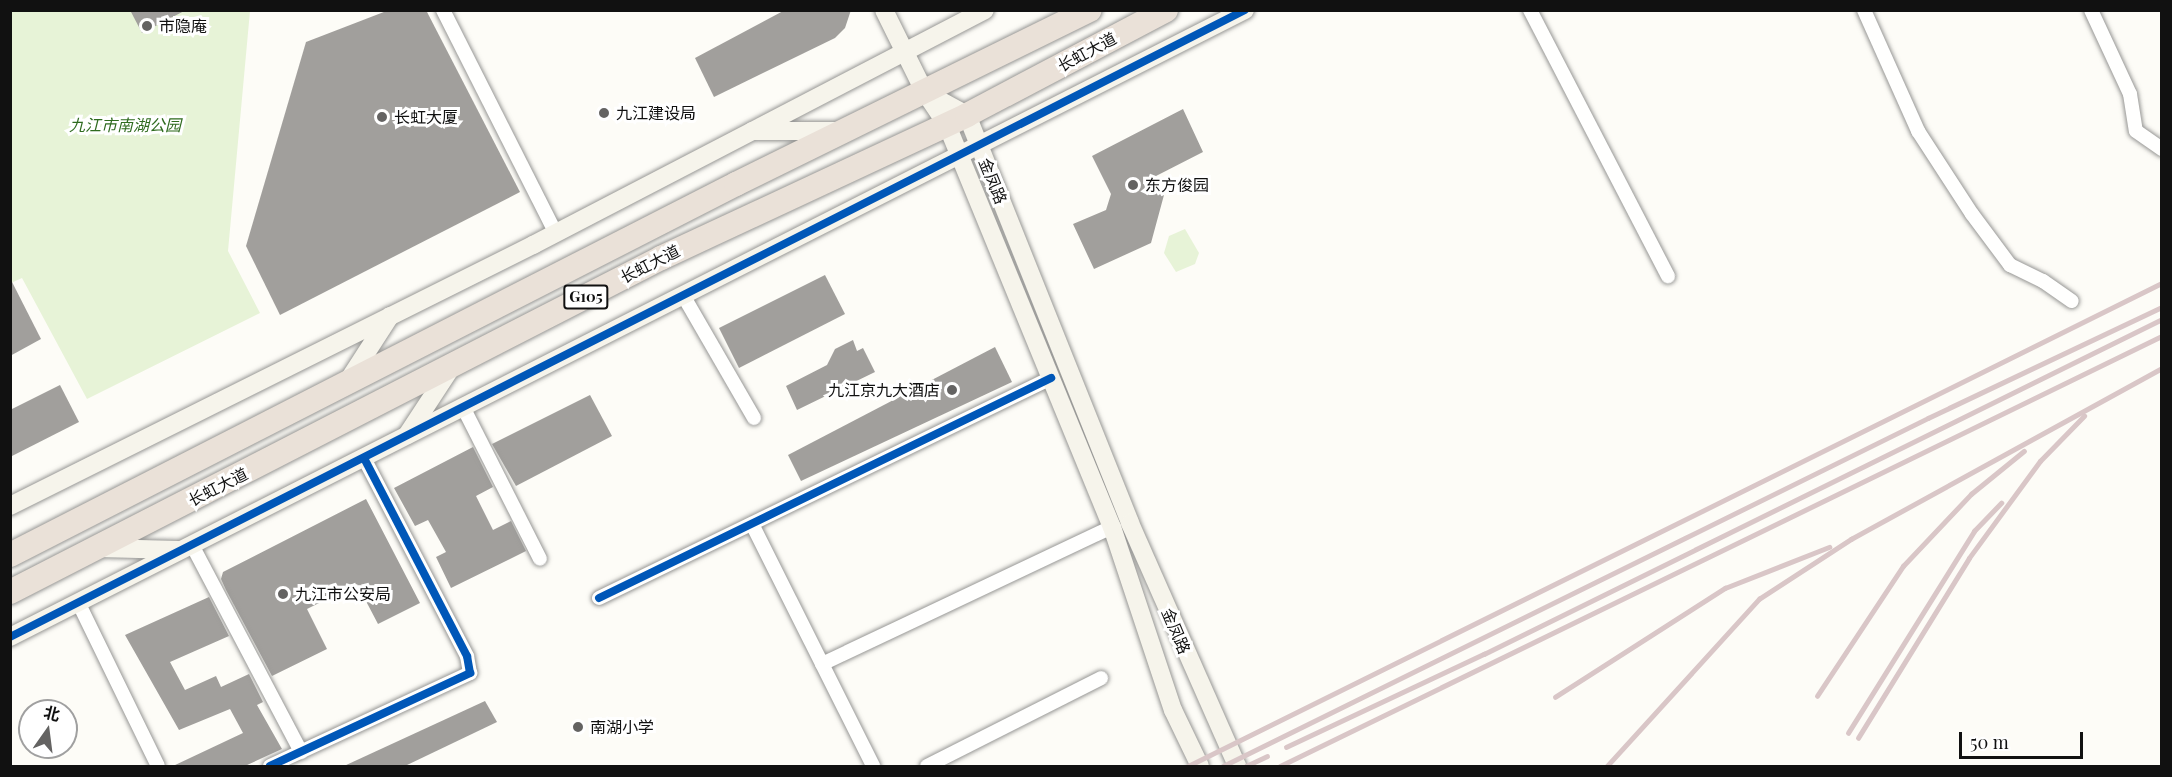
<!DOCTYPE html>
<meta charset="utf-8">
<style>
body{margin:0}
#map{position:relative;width:2172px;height:777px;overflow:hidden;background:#fdfcf7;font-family:"Playfair Display","Noto Sans SC",serif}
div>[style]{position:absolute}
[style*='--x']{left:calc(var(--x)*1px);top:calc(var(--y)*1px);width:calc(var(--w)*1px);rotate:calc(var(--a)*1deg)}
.green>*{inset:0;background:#e7f3d7}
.building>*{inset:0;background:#a19f9c}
.roads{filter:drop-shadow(0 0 2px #979795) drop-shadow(0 0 2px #979795)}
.street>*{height:14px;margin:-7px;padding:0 7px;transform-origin:7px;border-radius:7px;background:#fffffe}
.secondary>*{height:18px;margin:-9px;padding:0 9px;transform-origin:9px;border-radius:9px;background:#f6f4eb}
.highway>*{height:24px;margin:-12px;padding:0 12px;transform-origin:12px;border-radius:12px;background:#eae1d8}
.rail>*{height:4.5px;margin:-2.25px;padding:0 2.25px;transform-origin:2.25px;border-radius:2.25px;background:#d9c6c7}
.cycleway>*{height:8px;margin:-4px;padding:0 4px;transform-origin:4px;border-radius:4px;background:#0057b8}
.dots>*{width:16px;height:16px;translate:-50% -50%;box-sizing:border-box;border:3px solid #fff;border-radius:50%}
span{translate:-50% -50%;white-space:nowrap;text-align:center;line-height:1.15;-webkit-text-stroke:6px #fff;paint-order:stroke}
.shield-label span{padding:2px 4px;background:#fff;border:2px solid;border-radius:4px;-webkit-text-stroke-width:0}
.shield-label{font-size:15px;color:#111;font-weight:700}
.poi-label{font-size:16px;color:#111}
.left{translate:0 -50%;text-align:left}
.right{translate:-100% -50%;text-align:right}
.street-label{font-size:16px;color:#111}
.park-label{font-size:16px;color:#2f6b1f;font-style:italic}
.frame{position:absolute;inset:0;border:12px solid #111;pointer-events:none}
.north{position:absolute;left:18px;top:699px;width:60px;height:60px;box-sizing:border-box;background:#fff;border:2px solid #a0a0a0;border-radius:50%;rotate:14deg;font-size:16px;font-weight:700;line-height:24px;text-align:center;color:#111}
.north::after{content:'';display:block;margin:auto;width:21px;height:27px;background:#646362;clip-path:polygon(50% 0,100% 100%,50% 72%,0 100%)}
.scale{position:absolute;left:1959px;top:732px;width:124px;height:27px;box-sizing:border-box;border:3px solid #111;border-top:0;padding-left:8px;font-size:18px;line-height:21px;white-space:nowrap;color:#111;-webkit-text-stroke:4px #fff;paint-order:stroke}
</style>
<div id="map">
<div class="green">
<div style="clip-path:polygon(11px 11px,250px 11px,228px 251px,260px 313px,87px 399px,22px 278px,11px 283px)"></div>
<div style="clip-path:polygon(1185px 229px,1199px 253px,1195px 264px,1176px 272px,1164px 253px,1169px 236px)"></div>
</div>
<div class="building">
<div style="clip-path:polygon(130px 10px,186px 10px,142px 33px)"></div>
<div style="clip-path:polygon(389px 10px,426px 10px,520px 192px,280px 315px,246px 246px,306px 42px)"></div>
<div style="clip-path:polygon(785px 10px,851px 10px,845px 28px,835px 38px,714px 97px,695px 58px)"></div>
<div style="clip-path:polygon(1183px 109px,1203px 152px,1156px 176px,1164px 195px,1151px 243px,1094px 269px,1073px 224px,1106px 210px,1111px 194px,1092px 156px)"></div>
<div style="clip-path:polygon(825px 275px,845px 314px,739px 368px,719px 328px)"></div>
<div style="clip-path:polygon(10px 278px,41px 339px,10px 356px)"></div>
<div style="clip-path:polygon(853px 340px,857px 351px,863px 348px,875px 372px,797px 410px,786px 386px,827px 365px,835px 349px)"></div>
<div style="clip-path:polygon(995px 347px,1012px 382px,801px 481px,788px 455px)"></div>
<div style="clip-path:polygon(60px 385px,79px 422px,10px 457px,10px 410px)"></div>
<div style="clip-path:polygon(590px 395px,612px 436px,516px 486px,492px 444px)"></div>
<div style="clip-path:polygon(473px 447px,493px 487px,476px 496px,493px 530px,511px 521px,526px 551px,451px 588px,436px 557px,446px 552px,428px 520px,415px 526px,394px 488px)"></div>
<div style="clip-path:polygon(366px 499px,420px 603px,378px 624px,357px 584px,307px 609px,327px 649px,272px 676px,226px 590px,221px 579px,223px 572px)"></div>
<div style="clip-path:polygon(209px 597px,229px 636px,170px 662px,185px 690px,216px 676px,221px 687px,249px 674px,263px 702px,257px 705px,282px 749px,245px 766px,173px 766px,243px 733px,230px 709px,179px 730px,125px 635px)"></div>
<div style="clip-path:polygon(485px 701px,497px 722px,405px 766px,344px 766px)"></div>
</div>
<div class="roads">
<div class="street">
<div style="--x:443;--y:10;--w:249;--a:63.2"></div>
<div style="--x:1530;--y:10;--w:300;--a:62.6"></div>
<div style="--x:1864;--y:10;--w:133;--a:65.9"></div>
<div style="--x:1918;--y:131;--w:99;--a:57"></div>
<div style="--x:1972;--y:214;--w:64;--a:53.3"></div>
<div style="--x:2010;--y:265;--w:37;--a:26"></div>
<div style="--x:2043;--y:281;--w:35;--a:35"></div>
<div style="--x:2091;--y:10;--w:93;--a:65.1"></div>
<div style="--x:2130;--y:94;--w:37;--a:81"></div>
<div style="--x:2136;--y:131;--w:32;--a:35"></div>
<div style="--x:683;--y:295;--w:142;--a:60"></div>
<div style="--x:463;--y:407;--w:170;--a:63.1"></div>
<div style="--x:752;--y:524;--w:271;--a:63.4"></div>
<div style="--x:192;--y:545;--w:234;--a:62.2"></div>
<div style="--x:599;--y:598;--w:503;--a:-25.95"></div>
<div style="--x:78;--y:602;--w:182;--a:64"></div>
<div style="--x:822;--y:664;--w:321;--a:-25.3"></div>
<div style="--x:270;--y:766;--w:221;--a:-24.9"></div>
<div style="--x:470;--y:673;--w:17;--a:-100"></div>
<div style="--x:467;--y:656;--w:223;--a:-117.5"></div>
<div style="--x:927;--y:766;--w:195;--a:-26.8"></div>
</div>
<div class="secondary">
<div style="--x:884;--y:10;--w:90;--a:63.7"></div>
<div style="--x:924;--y:91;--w:41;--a:55.9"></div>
<div style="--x:947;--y:125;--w:435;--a:67.7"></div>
<div style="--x:1112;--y:527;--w:193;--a:71.6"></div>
<div style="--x:1173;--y:710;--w:62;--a:64.3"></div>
<div style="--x:928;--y:94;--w:44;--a:28.3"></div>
<div style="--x:967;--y:115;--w:439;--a:68.2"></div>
<div style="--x:1130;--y:523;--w:266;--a:66.2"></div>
<div style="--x:752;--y:131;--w:86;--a:0"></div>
<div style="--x:346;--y:384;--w:81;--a:-57.1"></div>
<div style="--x:407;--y:435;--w:80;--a:-56.7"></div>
<div style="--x:10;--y:506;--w:585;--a:-26.52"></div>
<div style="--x:533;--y:245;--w:509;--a:-27.47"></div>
<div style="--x:99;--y:548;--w:79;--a:1.5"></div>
<div style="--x:10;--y:637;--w:1385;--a:-26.92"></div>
</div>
<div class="highway">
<div style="--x:10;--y:555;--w:815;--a:-27.07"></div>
<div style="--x:736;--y:184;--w:394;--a:-26.2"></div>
<div style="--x:10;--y:592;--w:732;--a:-27.16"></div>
<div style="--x:661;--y:258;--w:338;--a:-25"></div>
<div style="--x:967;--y:115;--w:225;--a:-27.8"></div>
</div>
</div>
<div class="rail">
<div style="--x:1817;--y:696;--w:156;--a:-56.5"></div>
<div style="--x:1903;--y:566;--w:99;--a:-46.6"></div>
<div style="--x:1971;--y:494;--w:68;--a:-39.1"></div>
<div style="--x:1555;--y:697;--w:202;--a:-32.7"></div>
<div style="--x:1725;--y:588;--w:112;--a:-21.5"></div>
<div style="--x:1848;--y:733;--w:238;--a:-58"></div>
<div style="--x:1974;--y:531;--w:39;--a:-46"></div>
<div style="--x:1858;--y:738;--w:211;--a:-58.3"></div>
<div style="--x:1969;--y:558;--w:120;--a:-53.8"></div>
<div style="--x:2040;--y:461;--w:63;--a:-45.6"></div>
<div style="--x:1286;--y:747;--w:219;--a:-25.2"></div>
<div style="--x:1484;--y:654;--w:756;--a:-26.29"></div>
<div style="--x:1188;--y:766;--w:1087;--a:-26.38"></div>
<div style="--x:1223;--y:766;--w:786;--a:-26.27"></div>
<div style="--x:1928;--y:418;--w:259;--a:-25.4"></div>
<div style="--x:1246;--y:766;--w:23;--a:-25"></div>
<div style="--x:1280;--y:766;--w:981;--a:-25.99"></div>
<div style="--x:1607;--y:766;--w:226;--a:-47.7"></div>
<div style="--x:1759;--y:599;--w:110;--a:-33.1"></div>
<div style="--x:1851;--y:539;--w:355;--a:-28.8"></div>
</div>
<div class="cycleway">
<div style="--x:599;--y:598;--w:503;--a:-25.95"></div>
<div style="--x:10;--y:637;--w:1385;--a:-26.92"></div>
<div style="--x:270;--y:766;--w:221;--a:-24.9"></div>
<div style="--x:470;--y:673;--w:17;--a:-100"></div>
<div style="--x:467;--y:656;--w:223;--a:-117.5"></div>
</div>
<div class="dots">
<div style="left:147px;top:26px;background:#646362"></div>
<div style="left:604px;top:113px;background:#646362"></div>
<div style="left:382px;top:117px;background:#646362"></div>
<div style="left:1133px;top:185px;background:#646362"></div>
<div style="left:952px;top:390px;background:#646362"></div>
<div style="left:283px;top:594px;background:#646362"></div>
<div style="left:578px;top:727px;background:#646362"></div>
</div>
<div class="shield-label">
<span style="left:586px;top:297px">G105</span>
</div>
<div class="poi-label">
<span class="left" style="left:159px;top:26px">市隐庵</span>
<span class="left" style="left:616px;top:113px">九江建设局</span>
<span class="left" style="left:394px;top:117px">长虹大厦</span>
<span class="left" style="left:1145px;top:185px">东方俊园</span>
<span class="right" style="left:940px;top:390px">九江京九大酒店</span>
<span class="left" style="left:295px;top:594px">九江市公安局</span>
<span class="left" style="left:590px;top:727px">南湖小学</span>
</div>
<div class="street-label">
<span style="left:1087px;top:52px;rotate:-28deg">长虹大道</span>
<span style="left:993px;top:181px;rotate:68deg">金凤路</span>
<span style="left:650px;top:264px;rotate:-27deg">长虹大道</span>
<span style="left:218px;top:487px;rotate:-27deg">长虹大道</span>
<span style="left:1176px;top:631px;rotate:67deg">金凤路</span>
</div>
<div class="park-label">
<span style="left:125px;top:125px">九江市南湖公园</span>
</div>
<div class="frame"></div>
<div class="north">北</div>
<div class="scale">50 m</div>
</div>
